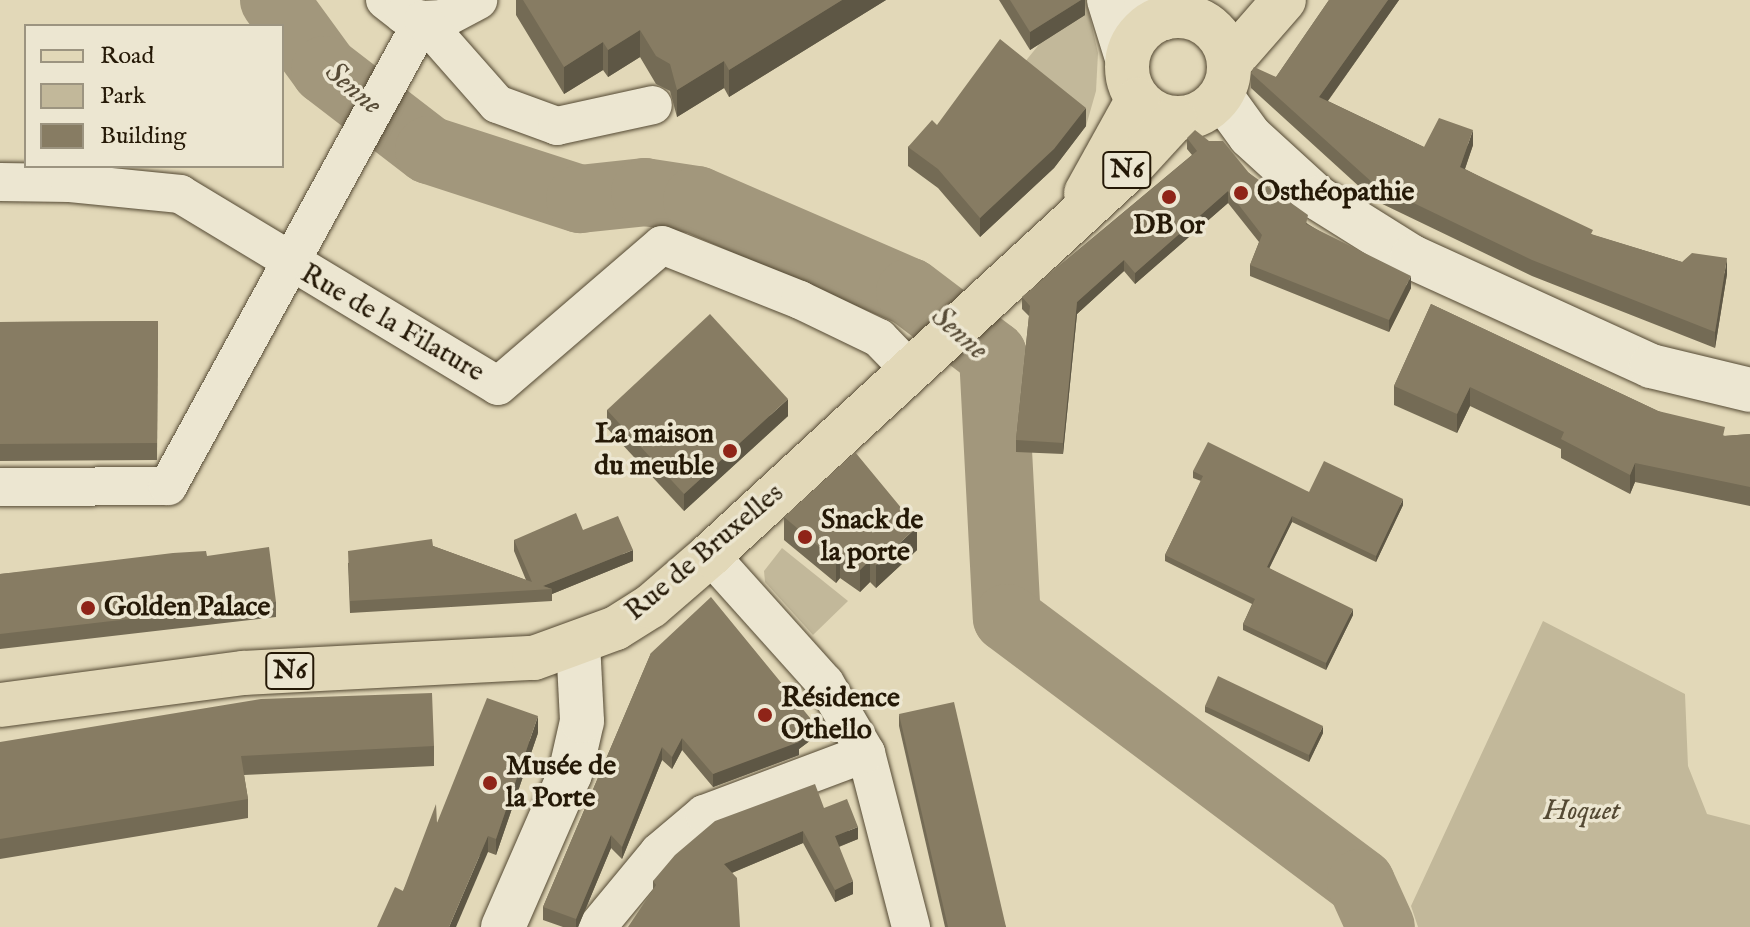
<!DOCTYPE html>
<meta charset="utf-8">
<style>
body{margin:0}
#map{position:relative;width:1750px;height:927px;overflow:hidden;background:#e2d8b8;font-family:"IM FELL English",serif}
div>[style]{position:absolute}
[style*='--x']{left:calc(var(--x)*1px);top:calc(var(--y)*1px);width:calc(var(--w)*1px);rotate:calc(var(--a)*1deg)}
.green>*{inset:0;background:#c2b89a}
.river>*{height:68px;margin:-34px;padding:0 34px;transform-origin:34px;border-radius:34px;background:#a2977c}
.roads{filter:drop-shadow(0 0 2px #544933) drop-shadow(0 0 2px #544933)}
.street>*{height:38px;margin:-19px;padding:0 19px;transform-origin:19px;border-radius:19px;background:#ece6d1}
.secondary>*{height:44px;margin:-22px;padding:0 22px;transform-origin:22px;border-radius:22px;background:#ece6d1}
.primary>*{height:44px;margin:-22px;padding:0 22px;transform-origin:22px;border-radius:22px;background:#e2d8b8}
.primary>.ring{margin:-22px;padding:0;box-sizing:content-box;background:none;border:44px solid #e2d8b8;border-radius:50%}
.wall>*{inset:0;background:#746b55}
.shaded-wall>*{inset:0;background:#5e5745}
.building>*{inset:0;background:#877c63}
.dots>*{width:22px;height:22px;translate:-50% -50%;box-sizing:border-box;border:4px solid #ece6d1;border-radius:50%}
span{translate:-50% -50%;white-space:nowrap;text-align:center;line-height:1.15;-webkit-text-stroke:7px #ece6d1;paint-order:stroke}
.shield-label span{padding:2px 6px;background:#ece6d1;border:2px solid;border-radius:6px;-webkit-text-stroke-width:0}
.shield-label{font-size:26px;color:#251907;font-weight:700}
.poi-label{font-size:28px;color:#251907;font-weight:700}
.left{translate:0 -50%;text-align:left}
.right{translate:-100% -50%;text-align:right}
.street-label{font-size:28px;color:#251907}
.park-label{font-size:28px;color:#544933;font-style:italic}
.water-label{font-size:30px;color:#574b36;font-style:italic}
.legend{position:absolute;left:24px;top:24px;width:260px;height:144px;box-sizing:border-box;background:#ece6d1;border:2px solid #9c9480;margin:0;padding:10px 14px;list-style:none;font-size:24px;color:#251907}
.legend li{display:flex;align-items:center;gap:16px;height:40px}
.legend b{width:40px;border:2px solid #9c9480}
</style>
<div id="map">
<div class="green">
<div style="clip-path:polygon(1075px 0,1086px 0,1098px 53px,1096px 91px,1086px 126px,1020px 68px)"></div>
<div style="clip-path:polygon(782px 548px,848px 601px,813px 635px,765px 582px,764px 571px)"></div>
<div style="clip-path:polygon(1543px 621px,1685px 694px,1688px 766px,1707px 814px,1750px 825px,1750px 927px,1418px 927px,1411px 906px)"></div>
</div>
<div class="river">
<div style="--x:274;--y:0;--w:87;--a:53.9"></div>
<div style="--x:325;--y:70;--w:131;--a:37.6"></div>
<div style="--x:429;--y:150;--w:159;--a:18"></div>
<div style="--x:580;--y:199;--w:65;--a:-6.1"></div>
<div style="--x:645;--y:192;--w:53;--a:8.7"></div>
<div style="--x:697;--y:200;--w:232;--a:23.4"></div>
<div style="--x:910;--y:292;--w:104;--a:37.2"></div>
<div style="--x:993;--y:355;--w:263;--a:87"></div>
<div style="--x:1007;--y:618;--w:442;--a:36.8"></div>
<div style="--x:1361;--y:883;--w:48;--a:65.6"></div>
</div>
<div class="roads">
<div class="street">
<div style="--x:385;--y:0;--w:24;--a:38"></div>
<div style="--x:404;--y:15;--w:20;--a:15"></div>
<div style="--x:423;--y:20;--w:20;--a:-3"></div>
<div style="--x:443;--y:19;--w:40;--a:-28"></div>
<div style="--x:0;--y:182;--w:70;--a:0.8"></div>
<div style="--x:70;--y:183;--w:111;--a:5.7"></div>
<div style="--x:180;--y:194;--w:371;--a:31.1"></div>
<div style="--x:498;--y:386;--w:216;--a:-40.7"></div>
<div style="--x:662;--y:245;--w:149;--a:21.7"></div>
<div style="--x:800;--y:300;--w:88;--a:25.7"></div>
<div style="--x:879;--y:338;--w:46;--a:45.9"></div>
<div style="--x:0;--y:487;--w:168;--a:-0.3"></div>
<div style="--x:168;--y:486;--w:531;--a:-61.31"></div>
<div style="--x:423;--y:20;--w:112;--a:48.6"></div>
<div style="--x:497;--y:104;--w:64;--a:20.1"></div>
<div style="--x:557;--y:126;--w:98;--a:-12.3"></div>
<div style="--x:710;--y:555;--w:172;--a:48.1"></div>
<div style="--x:825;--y:683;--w:81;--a:59.6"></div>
<div style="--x:866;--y:753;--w:180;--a:75.5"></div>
<div style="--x:597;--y:927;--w:97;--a:-50.4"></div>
<div style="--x:659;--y:852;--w:59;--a:-40.2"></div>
<div style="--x:704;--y:814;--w:173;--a:-20.6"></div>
</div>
<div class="secondary">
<div style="--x:1109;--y:0;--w:61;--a:72.8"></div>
<div style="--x:1146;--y:0;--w:25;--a:47"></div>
<div style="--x:1221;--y:96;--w:49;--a:54.1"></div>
<div style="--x:1250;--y:136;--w:92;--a:42.4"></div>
<div style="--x:1318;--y:198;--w:111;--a:32.1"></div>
<div style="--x:1412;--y:257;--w:263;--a:24.5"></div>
<div style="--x:1651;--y:366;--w:102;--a:13.6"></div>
<div style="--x:503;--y:927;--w:167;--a:-66.4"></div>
<div style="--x:570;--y:774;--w:54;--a:-77.2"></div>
<div style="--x:582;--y:721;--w:78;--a:-92.9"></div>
</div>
<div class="primary">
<div class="ring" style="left:1127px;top:16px;width:58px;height:58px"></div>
<div style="--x:1230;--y:62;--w:82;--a:-48.9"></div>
<div style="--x:1086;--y:193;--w:107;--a:-61"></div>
<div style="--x:0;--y:705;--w:245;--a:-7.5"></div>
<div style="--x:243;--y:673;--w:291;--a:-3"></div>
<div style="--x:534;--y:658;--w:87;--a:-20.1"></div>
<div style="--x:616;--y:628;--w:41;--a:-32.2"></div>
<div style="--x:651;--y:606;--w:78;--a:-40.8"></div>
<div style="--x:710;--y:555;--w:573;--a:-42.66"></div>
<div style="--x:1131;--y:167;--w:65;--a:-47.5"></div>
</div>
</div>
<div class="wall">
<div style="clip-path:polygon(516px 0,886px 0,729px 97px,724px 88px,677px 117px,670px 91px,656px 84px,640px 57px,608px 77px,603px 70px,564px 94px,516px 15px)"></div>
<div style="clip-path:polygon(999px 0,1085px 0,1085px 15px,1030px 50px)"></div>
<div style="clip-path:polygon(1329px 0,1399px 0,1328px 101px,1424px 147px,1473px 145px,1465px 169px,1593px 235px,1682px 262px,1727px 274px,1715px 348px,1532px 276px,1374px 200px,1251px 88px,1251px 73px,1276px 77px)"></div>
<div style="clip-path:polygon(937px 125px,1086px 126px,1054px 168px,980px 237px,938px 188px,908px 166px,908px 147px)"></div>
<div style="clip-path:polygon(1187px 138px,1249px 173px,1308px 224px,1411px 288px,1389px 332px,1250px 276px,1250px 265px,1259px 242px,1228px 203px,1135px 284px,1124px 271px,1077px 314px,1063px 454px,1016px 452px,1016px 440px,1029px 316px,1022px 309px,1022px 297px,1192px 155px,1187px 149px)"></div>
<div style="clip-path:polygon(1431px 304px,1658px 411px,1725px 436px,1750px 434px,1750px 506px,1635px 482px,1630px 494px,1561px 458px,1561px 449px,1470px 406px,1457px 433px,1394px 405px,1394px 386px)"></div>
<div style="clip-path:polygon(158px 321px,157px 460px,0 461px,0 322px)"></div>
<div style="clip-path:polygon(607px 410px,788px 416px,684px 511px,607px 428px)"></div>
<div style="clip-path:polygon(1193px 471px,1309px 492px,1403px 505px,1376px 562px,1292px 522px,1269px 568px,1353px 615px,1326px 670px,1243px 630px,1243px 624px,1252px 604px,1165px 561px,1165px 555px,1201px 481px,1193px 478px)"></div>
<div style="clip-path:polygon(784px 517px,917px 550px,876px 588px,870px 582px,860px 592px,840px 578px,836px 583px,784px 540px)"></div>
<div style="clip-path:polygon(583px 530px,633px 561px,552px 594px,552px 601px,350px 613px,348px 563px,433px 546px,526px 580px,514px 551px,514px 540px)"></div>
<div style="clip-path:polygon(207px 556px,276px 602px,276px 617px,0 649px,0 574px)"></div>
<div style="clip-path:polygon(651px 653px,815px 737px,799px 749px,799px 755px,713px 787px,682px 750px,672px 769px,662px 760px,622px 859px,611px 848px,578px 927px,563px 927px,543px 920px,543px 907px)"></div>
<div style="clip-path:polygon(1205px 706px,1323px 733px,1309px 762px,1205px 712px)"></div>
<div style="clip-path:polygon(899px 714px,1006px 927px,945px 927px,899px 726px)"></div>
<div style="clip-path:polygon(538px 733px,496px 855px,488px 852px,403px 891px,437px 823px)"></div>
<div style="clip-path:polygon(0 742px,434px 746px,434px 766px,244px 775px,248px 799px,248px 818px,0 859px)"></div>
<div style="clip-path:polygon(824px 808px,858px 839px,839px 847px,853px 894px,835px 902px,803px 843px,732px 873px,653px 889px,653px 881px)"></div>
</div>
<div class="shaded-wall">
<div style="clip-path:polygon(842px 0,886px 0,729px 97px,729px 70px)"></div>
<div style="clip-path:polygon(1081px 0,1085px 0,1085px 15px,1030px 50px,1030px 32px)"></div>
<div style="clip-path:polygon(1388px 0,1399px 0,1319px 113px,1319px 97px)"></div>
<div style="clip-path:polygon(640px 30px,640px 57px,608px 77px,608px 50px)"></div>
<div style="clip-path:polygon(603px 42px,603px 70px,564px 94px,564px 67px)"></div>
<div style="clip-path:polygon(724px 61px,724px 88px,677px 117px,677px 90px)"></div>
<div style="clip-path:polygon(1086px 108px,1086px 126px,1054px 168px,980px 237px,980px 218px)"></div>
<div style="clip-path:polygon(1473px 130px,1473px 145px,1460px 183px,1460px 167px)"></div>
<div style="clip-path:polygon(1228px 191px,1228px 203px,1135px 284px,1135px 273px)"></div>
<div style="clip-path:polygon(1727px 258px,1727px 274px,1715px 348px,1715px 332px)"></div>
<div style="clip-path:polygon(1124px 260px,1124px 271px,1077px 314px,1063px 454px,1063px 443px,1077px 302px)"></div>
<div style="clip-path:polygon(1411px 276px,1411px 288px,1389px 332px,1389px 320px)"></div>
<div style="clip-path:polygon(1470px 387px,1470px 406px,1457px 433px,1457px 414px)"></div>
<div style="clip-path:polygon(788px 399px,788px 416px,684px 511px,684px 494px)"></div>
<div style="clip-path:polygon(1635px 463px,1635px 482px,1630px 494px,1630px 475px)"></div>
<div style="clip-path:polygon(1403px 499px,1403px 505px,1376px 562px,1376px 556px)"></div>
<div style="clip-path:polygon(1292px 516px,1292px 522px,1267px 573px,1267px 567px)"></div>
<div style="clip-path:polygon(917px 527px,917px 550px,876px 588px,876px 565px)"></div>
<div style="clip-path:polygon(633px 550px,633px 561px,552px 594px,552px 589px,543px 586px)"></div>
<div style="clip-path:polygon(840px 555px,840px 578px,836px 583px,836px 561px)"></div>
<div style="clip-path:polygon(870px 560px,870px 582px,860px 592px,860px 570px)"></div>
<div style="clip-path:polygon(1353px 609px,1353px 615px,1326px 670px,1326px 663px)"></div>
<div style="clip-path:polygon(538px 716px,538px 733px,496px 855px,496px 839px)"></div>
<div style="clip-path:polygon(815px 724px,815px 737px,799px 749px,799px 755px,713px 787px,713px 774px,797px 737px)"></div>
<div style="clip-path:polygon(1323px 726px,1323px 733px,1309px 762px,1309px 755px)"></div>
<div style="clip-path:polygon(682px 738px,682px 750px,672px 769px,672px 757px)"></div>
<div style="clip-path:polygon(662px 747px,662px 760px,622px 859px,622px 847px)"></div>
<div style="clip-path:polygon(858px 827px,858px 839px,835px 848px,835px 836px)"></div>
<div style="clip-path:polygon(803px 831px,803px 843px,724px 876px,724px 864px)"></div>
<div style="clip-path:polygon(611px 835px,611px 848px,578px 927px,576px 927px,576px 919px)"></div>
<div style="clip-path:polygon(488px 836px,488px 852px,456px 927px,449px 927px)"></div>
<div style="clip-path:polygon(853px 881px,853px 894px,835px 902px,835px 890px)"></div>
</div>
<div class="building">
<div style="clip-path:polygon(523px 0,842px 0,729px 70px,724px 61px,677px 90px,670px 64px,656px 56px,640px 30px,608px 50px,603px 42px,564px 67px)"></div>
<div style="clip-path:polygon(1010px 0,1081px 0,1030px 32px)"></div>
<div style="clip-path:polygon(1329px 0,1388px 0,1319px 97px,1424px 147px,1439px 118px,1473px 130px,1460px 167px,1593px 230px,1591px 234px,1682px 262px,1692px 253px,1727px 258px,1715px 332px,1532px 260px,1374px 184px,1251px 73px,1254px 67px,1276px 77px)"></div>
<div style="clip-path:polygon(1000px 39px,1086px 108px,1054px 149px,980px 218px,938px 169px,908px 147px,932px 120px,937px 125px)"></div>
<div style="clip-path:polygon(1195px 130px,1209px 141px,1223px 141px,1249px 173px,1308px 215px,1306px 224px,1411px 276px,1389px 320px,1250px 265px,1262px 235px,1228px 191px,1135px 273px,1124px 260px,1077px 302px,1063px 443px,1016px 440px,1030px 306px,1022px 297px,1197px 151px,1187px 138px)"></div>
<div style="clip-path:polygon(1431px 304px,1658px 411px,1725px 427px,1723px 436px,1750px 434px,1750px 487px,1635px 463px,1630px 475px,1561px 439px,1564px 432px,1470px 387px,1457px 414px,1394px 386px)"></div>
<div style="clip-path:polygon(710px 314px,788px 399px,684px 494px,607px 410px)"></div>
<div style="clip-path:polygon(158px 321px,157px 443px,0 444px,0 322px)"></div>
<div style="clip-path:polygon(1208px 442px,1309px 492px,1324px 461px,1403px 499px,1376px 556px,1292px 516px,1267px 567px,1353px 609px,1326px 663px,1243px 624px,1255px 599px,1165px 555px,1203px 476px,1193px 471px)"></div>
<div style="clip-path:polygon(855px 452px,917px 527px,876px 565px,870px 560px,860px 570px,840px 555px,836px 561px,784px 517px)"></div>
<div style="clip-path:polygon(576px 513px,583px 530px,618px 516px,633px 550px,543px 586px,552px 589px,350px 601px,348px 551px,432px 539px,433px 546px,532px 582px,514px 540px)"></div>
<div style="clip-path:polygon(269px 547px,276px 602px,0 634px,0 574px,173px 553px,206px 551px,207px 556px)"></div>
<div style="clip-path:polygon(711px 597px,815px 724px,797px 737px,799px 742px,713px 774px,682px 738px,672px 757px,662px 747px,622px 847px,611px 835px,576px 919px,543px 907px,651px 653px)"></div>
<div style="clip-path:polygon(1218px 676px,1323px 726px,1309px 755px,1205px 706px)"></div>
<div style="clip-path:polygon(432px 693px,434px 746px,241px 756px,248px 799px,0 839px,0 742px,261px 699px)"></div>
<div style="clip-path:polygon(487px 698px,538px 716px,496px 839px,488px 836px,449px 927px,377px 927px,395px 887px,403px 891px,436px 804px,437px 823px)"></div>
<div style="clip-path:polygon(954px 702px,1006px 927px,948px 927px,899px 714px)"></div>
<div style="clip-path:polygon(815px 784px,824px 808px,847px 799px,858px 827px,835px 836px,853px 881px,835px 890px,803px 831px,724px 864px,737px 878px,740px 927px,628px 927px,656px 885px,653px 881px,675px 855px,715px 821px)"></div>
</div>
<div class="dots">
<div style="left:1241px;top:193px;background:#8f2418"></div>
<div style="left:1169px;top:197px;background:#8f2418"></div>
<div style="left:730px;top:451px;background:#8f2418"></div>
<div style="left:805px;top:537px;background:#8f2418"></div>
<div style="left:88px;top:608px;background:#8f2418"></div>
<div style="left:765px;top:715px;background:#8f2418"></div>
<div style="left:490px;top:783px;background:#8f2418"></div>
</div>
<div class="shield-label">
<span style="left:1127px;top:170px">N6</span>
<span style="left:290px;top:671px">N6</span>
</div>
<div class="poi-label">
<span class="left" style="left:1257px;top:193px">Osthéopathie</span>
<span style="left:1169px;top:226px">DB or</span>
<span class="right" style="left:714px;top:451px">La maison<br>du meuble</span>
<span class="left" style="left:821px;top:537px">Snack de<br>la porte</span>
<span class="left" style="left:104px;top:608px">Golden Palace</span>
<span class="left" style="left:781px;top:715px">Résidence<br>Othello</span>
<span class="left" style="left:506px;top:783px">Musée de<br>la Porte</span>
</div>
<div class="street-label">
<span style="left:392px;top:324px;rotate:30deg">Rue de la Filature</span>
<span style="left:705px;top:553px;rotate:-40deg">Rue de Bruxelles</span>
</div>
<div class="park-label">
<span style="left:1582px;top:812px">Hoquet</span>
</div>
<div class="water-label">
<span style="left:353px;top:89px;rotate:40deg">Senne</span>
<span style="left:959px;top:334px;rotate:41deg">Senne</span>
</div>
<ul class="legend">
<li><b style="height:10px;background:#e2d8b8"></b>Road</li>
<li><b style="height:22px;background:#c2b89a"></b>Park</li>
<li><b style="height:22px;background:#877c63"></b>Building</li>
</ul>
</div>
